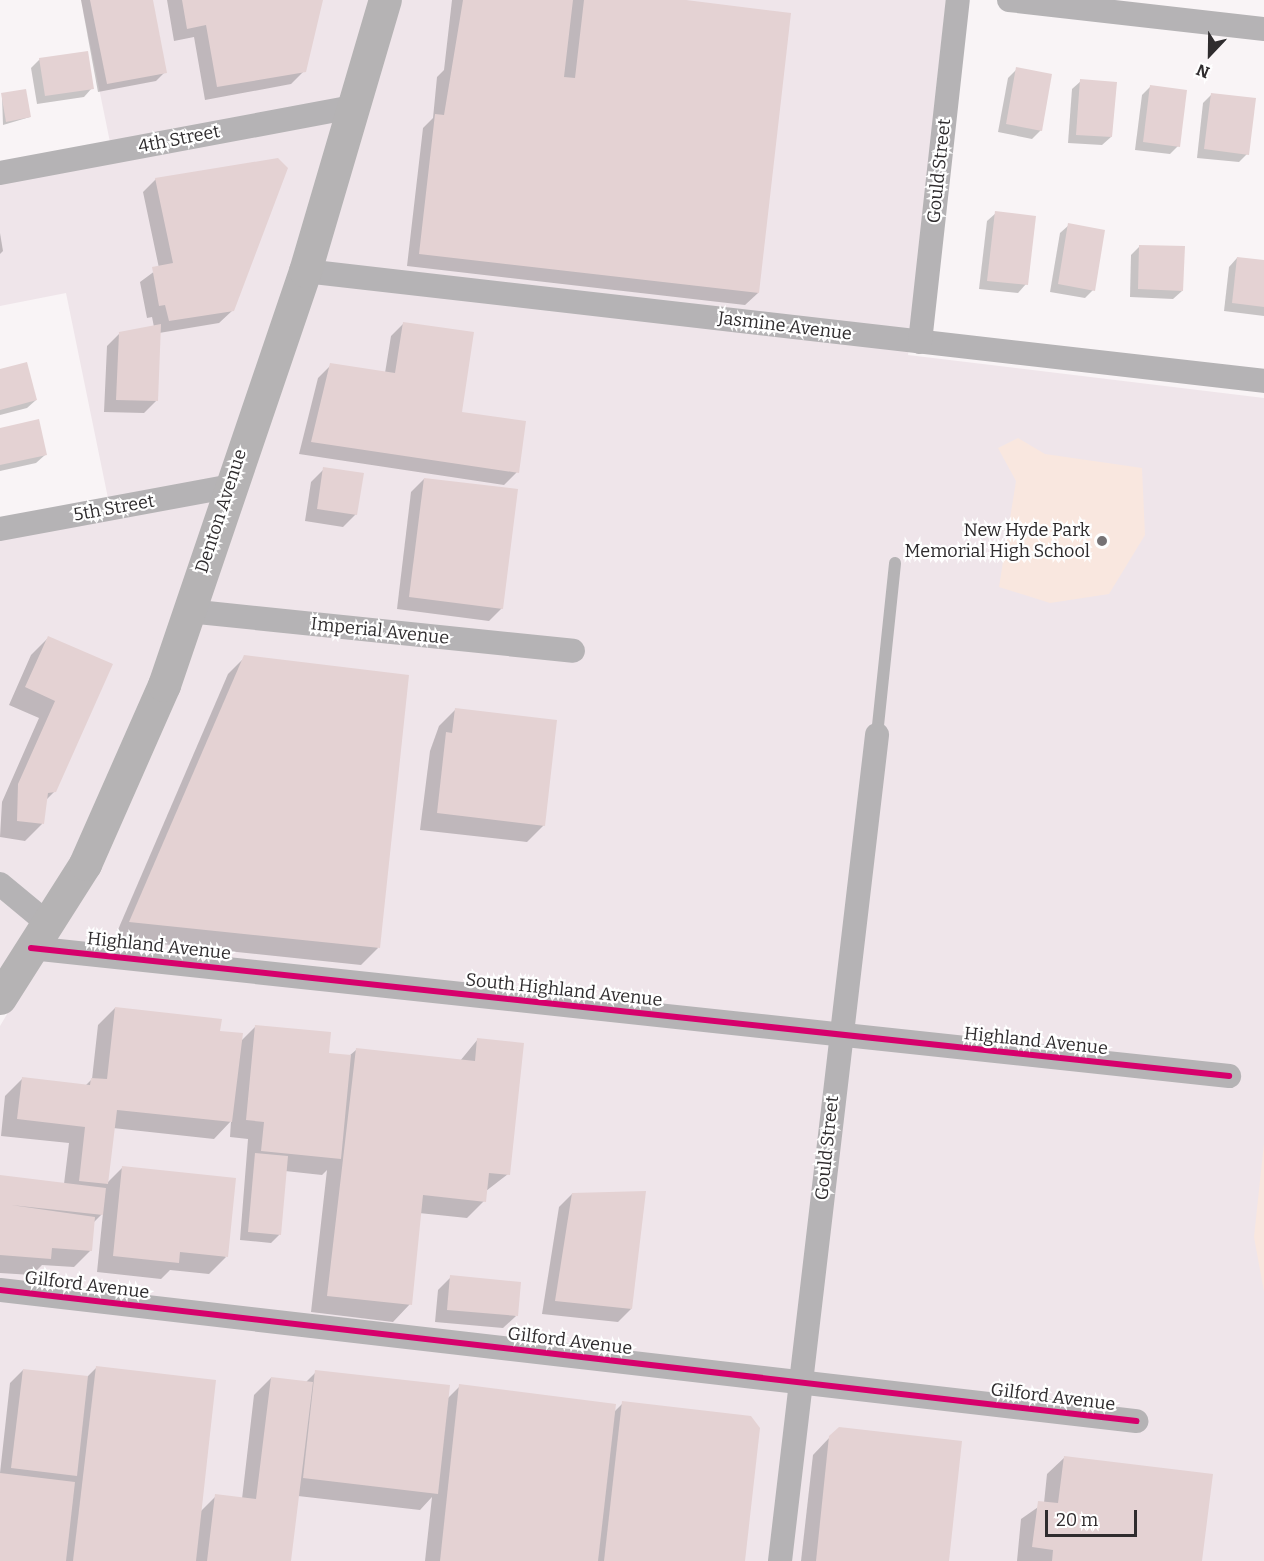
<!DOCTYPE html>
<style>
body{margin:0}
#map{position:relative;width:1264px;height:1561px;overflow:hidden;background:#f9f4f6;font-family:Bitter,serif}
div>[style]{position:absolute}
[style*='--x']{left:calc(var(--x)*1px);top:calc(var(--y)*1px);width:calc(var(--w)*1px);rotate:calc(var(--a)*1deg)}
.built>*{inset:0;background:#efe5ea}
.green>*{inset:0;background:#f9e7df}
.shadow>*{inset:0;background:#0003}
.building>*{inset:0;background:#e4d2d3}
.service>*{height:12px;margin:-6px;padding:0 6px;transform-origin:6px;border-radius:6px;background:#b5b3b5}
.minor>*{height:24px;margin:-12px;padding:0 12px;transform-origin:12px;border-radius:12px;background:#b5b3b5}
.secondary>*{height:33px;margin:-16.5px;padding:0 16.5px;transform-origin:16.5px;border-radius:16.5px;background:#b5b3b4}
.cycleway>*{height:6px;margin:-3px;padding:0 3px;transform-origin:3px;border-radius:3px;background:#d6006c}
.dots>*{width:16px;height:16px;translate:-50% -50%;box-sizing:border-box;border:3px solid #fff;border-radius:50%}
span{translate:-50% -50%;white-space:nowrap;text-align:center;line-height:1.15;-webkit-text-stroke:4.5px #fff;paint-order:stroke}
.street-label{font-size:18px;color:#2f2c2e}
.poi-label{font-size:18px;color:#2f2c2e}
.right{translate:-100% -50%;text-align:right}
.north{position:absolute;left:1180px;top:24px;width:60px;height:60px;-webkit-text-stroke:4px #fff;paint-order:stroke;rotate:202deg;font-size:16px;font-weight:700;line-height:24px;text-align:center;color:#2f2c2e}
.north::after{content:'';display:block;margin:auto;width:21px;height:27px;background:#2f2c2e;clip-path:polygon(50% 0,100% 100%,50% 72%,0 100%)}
.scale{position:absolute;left:1045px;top:1510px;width:92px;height:27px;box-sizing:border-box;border:3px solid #2f2c2e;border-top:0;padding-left:8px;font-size:18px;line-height:21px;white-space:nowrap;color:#2f2c2e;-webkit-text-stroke:4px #fff;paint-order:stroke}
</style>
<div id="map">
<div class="built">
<div style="clip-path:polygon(81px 0,946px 0,908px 355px,1264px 398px,1264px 1561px,0 1561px,0 1026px,121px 822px,0 998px,0 529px,110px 508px,66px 293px,0 306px,0 173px,112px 152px)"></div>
</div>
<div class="green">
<div style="clip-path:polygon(1018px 438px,1045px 454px,1142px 468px,1145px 535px,1109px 594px,1050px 603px,999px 587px,1016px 481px,998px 448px)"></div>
<div style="clip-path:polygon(1264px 1143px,1264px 1292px,1254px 1237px)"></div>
</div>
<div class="shadow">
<div style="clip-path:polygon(81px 0,151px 0,165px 72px,156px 81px,98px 92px)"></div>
<div style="clip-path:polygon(167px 0,322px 0,304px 71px,291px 84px,205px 100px,194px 37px,174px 41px)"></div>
<div style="clip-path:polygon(452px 0,673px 0,758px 293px,745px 305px,407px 266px,423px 128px,433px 118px,437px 77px,444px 70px)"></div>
<div style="clip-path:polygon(40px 59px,92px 88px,84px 97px,37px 104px,31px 68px)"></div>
<div style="clip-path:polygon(1017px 69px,1041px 130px,1032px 139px,998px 132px,1008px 78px)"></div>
<div style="clip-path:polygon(1081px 81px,1111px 137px,1102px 145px,1068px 143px,1072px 89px)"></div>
<div style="clip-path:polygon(1151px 86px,1178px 146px,1170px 154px,1135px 150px,1142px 95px)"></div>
<div style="clip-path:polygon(1212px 94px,1247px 154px,1239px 162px,1197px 158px,1203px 103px)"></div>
<div style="clip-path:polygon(2px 95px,30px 117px,3px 125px)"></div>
<div style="clip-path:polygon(156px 179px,233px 310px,219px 323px,159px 333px,157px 400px,144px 413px,104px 412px,107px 346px,120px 333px,154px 327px,152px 317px,147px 318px,140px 282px,159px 268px,143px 192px)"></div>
<div style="clip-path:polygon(996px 213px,1026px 284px,1018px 293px,979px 289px,987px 221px)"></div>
<div style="clip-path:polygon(1069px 225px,1093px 290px,1085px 298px,1050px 292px,1060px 233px)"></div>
<div style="clip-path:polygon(0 233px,3px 251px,0 254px)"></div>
<div style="clip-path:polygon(1140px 246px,1182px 291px,1173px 299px,1130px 297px,1131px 255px)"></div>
<div style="clip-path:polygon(1237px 258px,1264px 261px,1264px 316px,1224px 311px,1229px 267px)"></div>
<div style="clip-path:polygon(404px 323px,461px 413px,517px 472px,504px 485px,299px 454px,318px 378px,331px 365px,385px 373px,391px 336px)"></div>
<div style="clip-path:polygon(0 371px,36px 400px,27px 408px,0 415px)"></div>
<div style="clip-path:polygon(0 429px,45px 455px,36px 463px,0 471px)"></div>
<div style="clip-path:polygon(324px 469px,356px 514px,343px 527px,305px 521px,311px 482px)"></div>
<div style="clip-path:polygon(424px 479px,502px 608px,489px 621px,397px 609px,411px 492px)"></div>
<div style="clip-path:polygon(48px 638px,111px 665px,55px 791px,45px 801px,42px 824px,25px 841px,0 837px,2px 802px,39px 718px,9px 705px,31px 655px)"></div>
<div style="clip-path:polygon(245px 657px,378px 948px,361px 965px,114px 939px,228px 674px)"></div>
<div style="clip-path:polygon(456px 709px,544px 825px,527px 842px,420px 830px,430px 751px,439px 726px)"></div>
<div style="clip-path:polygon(115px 1008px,240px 1042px,256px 1026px,327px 1055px,349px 1056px,356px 1050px,460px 1061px,478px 1039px,508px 1174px,486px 1191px,484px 1201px,467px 1218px,419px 1213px,410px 1304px,393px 1322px,311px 1312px,327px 1170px,322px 1175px,285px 1171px,280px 1234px,271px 1243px,240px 1240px,248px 1139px,230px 1137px,231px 1121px,214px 1139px,113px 1128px,107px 1183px,123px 1167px,226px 1257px,209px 1274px,170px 1270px,161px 1279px,97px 1272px,103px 1213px,93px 1223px,91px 1250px,74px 1267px,42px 1265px,32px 1275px,0 1273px,0 1177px,64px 1184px,69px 1143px,1px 1136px,5px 1096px,22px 1079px,85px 1086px,92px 1079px,98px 1025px)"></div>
<div style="clip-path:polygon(572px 1194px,631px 1309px,618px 1322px,542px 1314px,559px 1207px)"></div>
<div style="clip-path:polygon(451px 1277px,516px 1316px,503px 1328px,435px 1322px,438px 1290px)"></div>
<div style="clip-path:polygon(97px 1367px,200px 1512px,216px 1496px,242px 1499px,254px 1395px,271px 1378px,305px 1383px,316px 1372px,447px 1399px,460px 1386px,614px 1412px,623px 1403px,743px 1561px,425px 1561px,432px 1497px,420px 1510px,298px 1496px,289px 1561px,0 1561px,0 1473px,10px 1383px,23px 1370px,86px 1378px)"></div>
<div style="clip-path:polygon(830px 1437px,948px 1561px,801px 1561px,813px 1455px)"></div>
<div style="clip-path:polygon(1065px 1457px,1201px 1561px,1017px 1561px,1021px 1519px,1044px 1503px,1047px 1474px)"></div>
</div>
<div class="building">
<div style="clip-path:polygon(90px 0,153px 0,167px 73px,107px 84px)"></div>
<div style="clip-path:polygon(182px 0,323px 0,306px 72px,217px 87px,206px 25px,187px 29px)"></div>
<div style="clip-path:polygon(463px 0,573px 0,564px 77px,575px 78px,584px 0,686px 0,791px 13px,759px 293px,419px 254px,435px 114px,444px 115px)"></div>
<div style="clip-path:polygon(88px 51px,94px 89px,45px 96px,39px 58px)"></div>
<div style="clip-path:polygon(1016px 67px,1052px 74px,1042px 131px,1006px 124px)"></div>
<div style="clip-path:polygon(1080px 79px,1117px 82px,1112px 137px,1076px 135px)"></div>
<div style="clip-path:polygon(1150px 85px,1187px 90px,1180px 147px,1143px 142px)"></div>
<div style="clip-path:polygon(26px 89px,31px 117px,6px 122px,1px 93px)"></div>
<div style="clip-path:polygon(1211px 93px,1256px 98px,1249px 155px,1204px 149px)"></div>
<div style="clip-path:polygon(278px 158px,288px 168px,234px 311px,169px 321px,165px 305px,159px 306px,152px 267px,173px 263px,155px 178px)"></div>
<div style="clip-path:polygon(995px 211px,1036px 216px,1028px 285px,987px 281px)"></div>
<div style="clip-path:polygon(1068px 223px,1105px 230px,1095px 291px,1058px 284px)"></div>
<div style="clip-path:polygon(1139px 245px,1185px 246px,1183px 291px,1138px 289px)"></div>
<div style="clip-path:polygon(1237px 257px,1264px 260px,1264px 307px,1232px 303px)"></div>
<div style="clip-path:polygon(403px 322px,474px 332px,462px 412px,526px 421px,519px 473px,311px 442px,330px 363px,395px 373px)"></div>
<div style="clip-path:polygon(161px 324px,158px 401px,116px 400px,119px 332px)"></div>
<div style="clip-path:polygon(27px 362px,37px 400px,0 410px,0 369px)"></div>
<div style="clip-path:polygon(39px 419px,47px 455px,0 465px,0 428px)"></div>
<div style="clip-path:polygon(323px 467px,364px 473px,357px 515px,317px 509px)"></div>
<div style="clip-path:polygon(424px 478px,518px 489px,503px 609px,409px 597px)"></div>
<div style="clip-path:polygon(48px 636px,113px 664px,56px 792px,48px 793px,44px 824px,17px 821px,18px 784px,55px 701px,25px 687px)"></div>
<div style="clip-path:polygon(244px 655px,409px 675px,380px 948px,129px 922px)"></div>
<div style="clip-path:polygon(455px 708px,557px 720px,545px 826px,437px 813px,446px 732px,452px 733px)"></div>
<div style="clip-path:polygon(115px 1007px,222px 1019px,220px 1031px,243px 1033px,232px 1122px,117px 1110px,108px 1184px,79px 1181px,85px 1127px,17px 1119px,22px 1077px,90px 1085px,91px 1078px,107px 1079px)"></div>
<div style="clip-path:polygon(255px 1025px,331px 1032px,329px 1053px,351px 1055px,341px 1159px,261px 1151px,264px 1122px,246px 1120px)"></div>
<div style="clip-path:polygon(477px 1038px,524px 1043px,510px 1175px,489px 1173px,486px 1202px,423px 1195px,412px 1305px,327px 1296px,356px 1048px,475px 1061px)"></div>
<div style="clip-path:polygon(255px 1153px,288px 1156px,281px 1235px,248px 1232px)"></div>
<div style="clip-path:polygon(122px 1166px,236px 1178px,228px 1257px,180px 1252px,179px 1263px,113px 1256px)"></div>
<div style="clip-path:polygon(0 1175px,106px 1188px,103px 1215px,11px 1205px,95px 1217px,92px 1251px,52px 1248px,51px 1259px,0 1255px)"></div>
<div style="clip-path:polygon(646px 1191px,632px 1309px,555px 1301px,572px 1193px)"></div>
<div style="clip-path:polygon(450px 1275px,521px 1282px,518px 1316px,447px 1310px)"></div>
<div style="clip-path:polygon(96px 1366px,216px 1380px,196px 1561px,73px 1561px)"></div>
<div style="clip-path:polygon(23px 1369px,88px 1376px,77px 1476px,11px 1468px)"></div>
<div style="clip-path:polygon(315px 1370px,450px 1385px,438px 1494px,303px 1478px)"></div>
<div style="clip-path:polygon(271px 1377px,313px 1382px,291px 1561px,207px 1561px,215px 1494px,256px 1499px)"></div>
<div style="clip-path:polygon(459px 1384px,616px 1404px,598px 1561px,440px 1561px)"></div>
<div style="clip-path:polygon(622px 1401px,751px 1416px,760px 1428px,745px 1561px,604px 1561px)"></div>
<div style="clip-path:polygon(839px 1427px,962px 1441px,949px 1561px,816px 1561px,829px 1436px)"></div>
<div style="clip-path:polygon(1064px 1456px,1213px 1474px,1202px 1561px,1052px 1561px,1053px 1550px,1032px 1547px,1038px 1501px,1058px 1503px)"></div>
<div style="clip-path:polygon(0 1473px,75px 1482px,66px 1561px,0 1561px)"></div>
</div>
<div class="service">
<div style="--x:877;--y:735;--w:173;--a:-84"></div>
</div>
<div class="minor">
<div style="--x:1009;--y:0;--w:257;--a:6.5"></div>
<div style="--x:0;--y:173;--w:364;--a:-10.6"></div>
<div style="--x:305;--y:271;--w:965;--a:6.54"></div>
<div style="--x:920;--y:342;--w:344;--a:-83.7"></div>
<div style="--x:0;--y:529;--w:231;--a:-10.5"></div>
<div style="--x:188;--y:611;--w:387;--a:5.9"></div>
<div style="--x:0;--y:884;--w:60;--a:39.6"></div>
<div style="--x:31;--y:948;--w:1205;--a:6.1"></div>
<div style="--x:0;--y:1290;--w:1144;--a:6.58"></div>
<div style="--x:780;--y:1561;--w:832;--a:-83.3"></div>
</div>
<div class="secondary">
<div style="--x:0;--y:998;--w:159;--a:-57.6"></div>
<div style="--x:85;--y:864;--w:196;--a:-66.2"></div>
<div style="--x:164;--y:685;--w:437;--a:-71.2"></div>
<div style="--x:305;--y:271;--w:283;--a:-73.6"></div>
</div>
<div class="cycleway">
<div style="--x:31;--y:948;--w:1205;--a:6.1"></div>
<div style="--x:0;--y:1290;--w:1144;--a:6.58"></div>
</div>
<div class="dots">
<div style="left:1102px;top:541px;background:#767274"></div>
</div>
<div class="street-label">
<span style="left:179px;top:139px;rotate:-11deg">4th Street</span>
<span style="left:939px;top:171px;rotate:-84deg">Gould Street</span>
<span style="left:785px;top:326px;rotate:7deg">Jasmine Avenue</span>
<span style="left:114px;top:508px;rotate:-10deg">5th Street</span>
<span style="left:221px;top:511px;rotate:-72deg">Denton Avenue</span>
<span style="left:380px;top:631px;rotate:6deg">Imperial Avenue</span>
<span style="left:159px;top:946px;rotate:6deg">Highland Avenue</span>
<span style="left:564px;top:990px;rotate:6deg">South Highland Avenue</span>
<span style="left:1036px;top:1041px;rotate:6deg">Highland Avenue</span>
<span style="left:827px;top:1148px;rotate:-84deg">Gould Street</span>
<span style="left:87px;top:1285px;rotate:7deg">Gilford Avenue</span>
<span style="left:570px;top:1341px;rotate:7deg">Gilford Avenue</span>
<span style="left:1053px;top:1397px;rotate:7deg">Gilford Avenue</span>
</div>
<div class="poi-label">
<span class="right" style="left:1090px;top:541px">New Hyde Park<br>Memorial High School</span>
</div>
<div class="north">N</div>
<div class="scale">20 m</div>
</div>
